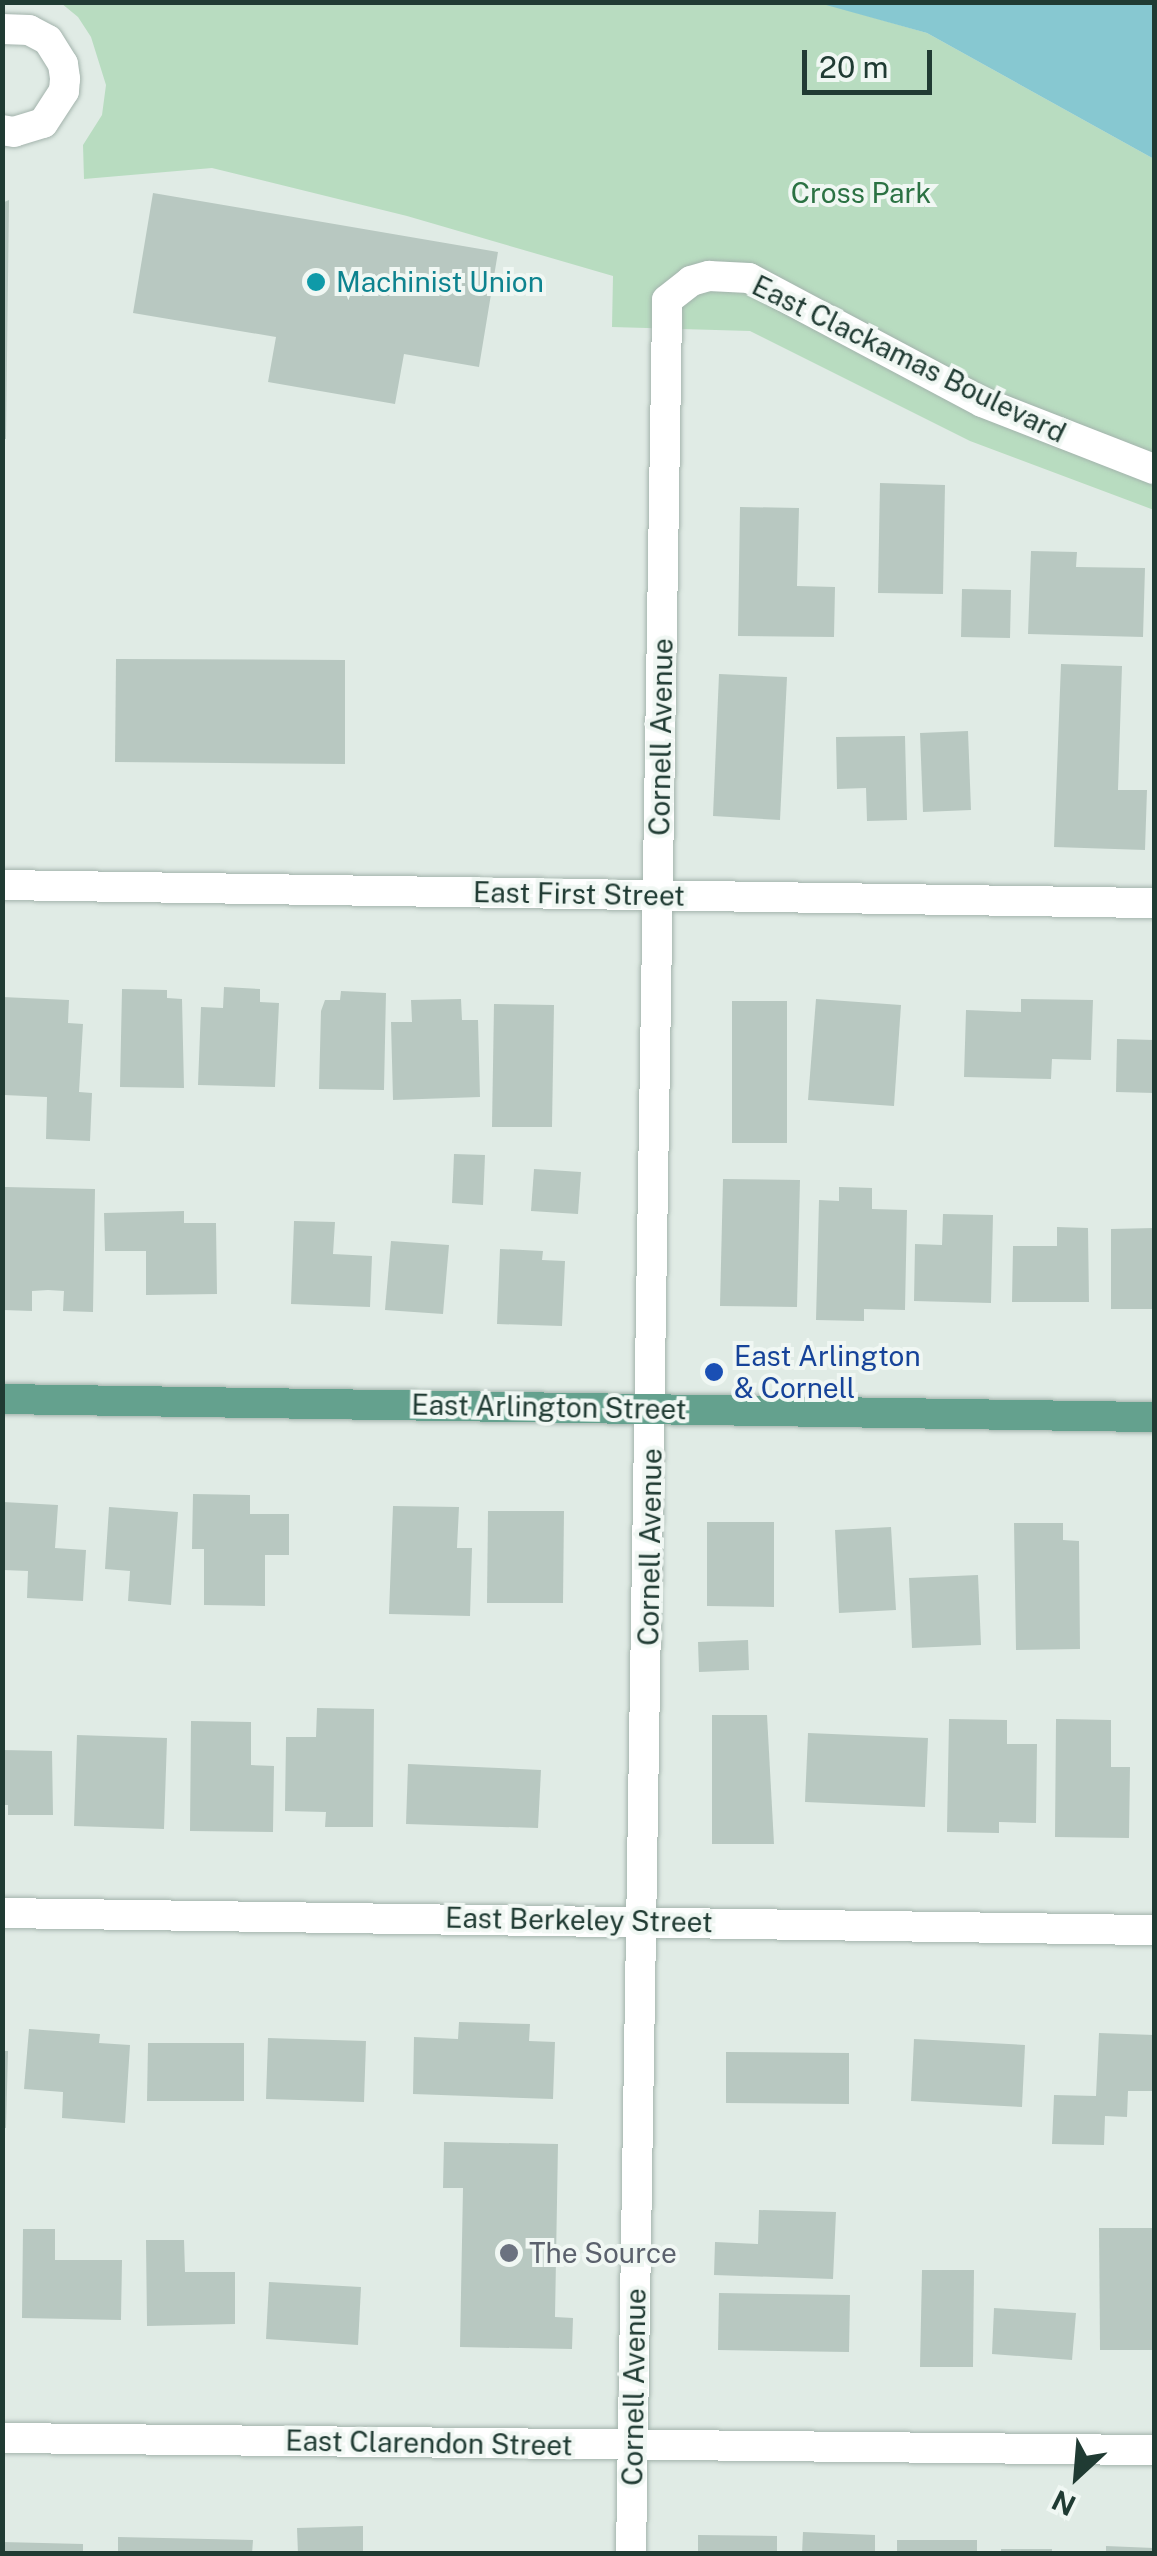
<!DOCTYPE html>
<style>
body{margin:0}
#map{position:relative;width:1157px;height:2556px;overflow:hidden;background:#e0ebe5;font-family:"Public Sans",sans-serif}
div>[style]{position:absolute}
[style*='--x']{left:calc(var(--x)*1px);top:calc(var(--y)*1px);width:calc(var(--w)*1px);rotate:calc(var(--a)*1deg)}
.green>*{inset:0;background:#b8dcc0}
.water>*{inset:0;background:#87c8d1}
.building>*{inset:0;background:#b8c8c1}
.roads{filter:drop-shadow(0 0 2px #a3b3ac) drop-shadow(0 0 2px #a3b3ac)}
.minor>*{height:30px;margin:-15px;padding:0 15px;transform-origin:15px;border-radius:15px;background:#fff}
.major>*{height:30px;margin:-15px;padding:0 15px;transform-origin:15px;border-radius:15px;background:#64a18e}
.dots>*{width:28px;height:28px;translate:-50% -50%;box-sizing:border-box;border:5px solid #f0f7f3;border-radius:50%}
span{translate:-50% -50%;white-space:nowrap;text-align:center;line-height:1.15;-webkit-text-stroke:8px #f0f7f3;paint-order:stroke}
.park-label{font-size:28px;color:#2b7243}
.culture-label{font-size:28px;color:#0d838f}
.left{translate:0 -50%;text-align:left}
.street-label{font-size:28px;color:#203b33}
.transit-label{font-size:28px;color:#164399}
.worship-label{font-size:28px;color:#5b616d}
.frame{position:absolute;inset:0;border:5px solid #203b33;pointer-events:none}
.north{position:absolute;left:1027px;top:2426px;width:100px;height:100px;-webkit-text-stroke:8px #f0f7f3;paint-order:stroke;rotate:206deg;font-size:28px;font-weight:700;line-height:40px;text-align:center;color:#203b33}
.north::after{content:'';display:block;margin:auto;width:35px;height:45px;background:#203b33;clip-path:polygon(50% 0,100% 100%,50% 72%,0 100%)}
.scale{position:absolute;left:802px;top:50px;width:130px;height:45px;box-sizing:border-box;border:5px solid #203b33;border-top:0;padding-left:12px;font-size:30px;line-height:35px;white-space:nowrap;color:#203b33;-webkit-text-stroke:8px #f0f7f3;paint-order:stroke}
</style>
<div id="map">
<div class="green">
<div style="clip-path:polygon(819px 2px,927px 33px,1154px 159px,1154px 510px,970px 441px,750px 331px,612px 327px,613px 276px,407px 216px,212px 168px,84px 179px,83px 145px,102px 115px,106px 85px,91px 37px,78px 17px,61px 3px)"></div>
</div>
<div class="water">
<div style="clip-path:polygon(819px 3px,1154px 3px,1154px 159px,927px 33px)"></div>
</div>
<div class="building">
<div style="clip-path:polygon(153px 193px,498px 252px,479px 367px,404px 354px,395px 404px,268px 382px,276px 337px,133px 313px)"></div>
<div style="clip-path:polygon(9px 200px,6px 439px,2px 439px,2px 203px)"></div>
<div style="clip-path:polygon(880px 483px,945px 485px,943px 594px,878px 593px)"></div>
<div style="clip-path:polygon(740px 507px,799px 508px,797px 586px,835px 587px,834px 637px,738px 636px)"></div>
<div style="clip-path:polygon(1031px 551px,1077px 552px,1076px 567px,1145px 568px,1143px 637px,1028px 634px)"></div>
<div style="clip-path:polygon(962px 589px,1011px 590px,1010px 638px,961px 637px)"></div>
<div style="clip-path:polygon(116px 659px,345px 660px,345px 764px,115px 762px)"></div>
<div style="clip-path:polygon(1061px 664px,1122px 666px,1118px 790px,1147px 790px,1145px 850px,1054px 847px)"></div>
<div style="clip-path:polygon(719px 674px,787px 677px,780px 820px,713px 816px)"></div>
<div style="clip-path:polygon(968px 731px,971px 810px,923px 812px,920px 733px)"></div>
<div style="clip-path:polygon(905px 736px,907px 820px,867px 821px,866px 788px,837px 789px,836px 737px)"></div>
<div style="clip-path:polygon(224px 987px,260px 989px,260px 1002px,279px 1003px,275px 1087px,198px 1085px,201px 1007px,223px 1008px)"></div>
<div style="clip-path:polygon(122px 989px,167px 990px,167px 998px,182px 999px,184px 1088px,120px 1087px)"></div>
<div style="clip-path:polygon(341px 991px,386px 993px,384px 1090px,319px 1089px,321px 1011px,325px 1000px,340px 1000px)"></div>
<div style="clip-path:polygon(2px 997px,69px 1000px,68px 1023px,83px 1024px,79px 1092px,92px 1093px,90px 1141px,46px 1139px,47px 1097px,4px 1095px)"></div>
<div style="clip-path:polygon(461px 999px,462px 1020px,478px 1020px,480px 1097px,393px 1100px,391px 1022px,412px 1022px,411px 1000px)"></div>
<div style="clip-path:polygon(816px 999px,901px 1005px,894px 1106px,808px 1100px)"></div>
<div style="clip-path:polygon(1021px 999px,1093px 1000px,1091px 1060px,1052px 1059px,1051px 1079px,964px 1077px,966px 1010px,1021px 1012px)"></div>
<div style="clip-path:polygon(732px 1001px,787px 1001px,787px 1143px,732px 1143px)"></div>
<div style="clip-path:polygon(494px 1004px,554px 1005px,552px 1127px,492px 1127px)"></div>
<div style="clip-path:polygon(1117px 1039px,1154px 1040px,1154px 1093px,1116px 1092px)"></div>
<div style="clip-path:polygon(454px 1154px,485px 1155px,483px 1205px,452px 1203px)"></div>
<div style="clip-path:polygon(534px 1169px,581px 1172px,578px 1214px,531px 1211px)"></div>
<div style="clip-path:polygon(723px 1179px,800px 1180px,797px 1307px,720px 1306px)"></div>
<div style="clip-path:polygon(5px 1187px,95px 1189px,93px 1312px,63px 1311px,64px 1291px,48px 1290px,32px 1291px,32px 1311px,3px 1310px)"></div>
<div style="clip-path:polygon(839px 1187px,872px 1188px,872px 1209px,907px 1210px,905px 1310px,864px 1309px,864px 1321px,816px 1320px,819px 1200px,839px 1201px)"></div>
<div style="clip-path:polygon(184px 1211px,184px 1223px,216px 1223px,217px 1294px,146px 1295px,146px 1251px,105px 1251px,104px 1213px)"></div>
<div style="clip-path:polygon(943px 1214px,993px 1215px,991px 1303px,914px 1301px,915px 1244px,942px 1245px)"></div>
<div style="clip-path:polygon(294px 1221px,335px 1222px,333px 1254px,372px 1256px,370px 1307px,291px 1304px)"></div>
<div style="clip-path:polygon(1057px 1227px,1088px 1228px,1089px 1302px,1012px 1302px,1013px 1246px,1057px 1246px)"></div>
<div style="clip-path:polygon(1154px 1228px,1154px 1309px,1111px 1309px,1111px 1229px)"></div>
<div style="clip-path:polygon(391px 1241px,449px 1245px,443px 1314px,385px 1310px)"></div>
<div style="clip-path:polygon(500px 1249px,543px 1251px,542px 1260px,565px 1261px,562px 1326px,497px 1324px)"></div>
<div style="clip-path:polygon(193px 1494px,250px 1495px,250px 1514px,289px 1514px,289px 1555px,265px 1555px,265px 1606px,204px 1605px,204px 1549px,192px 1549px)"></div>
<div style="clip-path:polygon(3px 1502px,58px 1505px,55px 1548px,86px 1550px,83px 1601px,27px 1598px,28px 1571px,3px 1570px)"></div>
<div style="clip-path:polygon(393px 1506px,459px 1507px,457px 1548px,472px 1548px,470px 1616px,389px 1614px)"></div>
<div style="clip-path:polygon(109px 1507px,178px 1512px,171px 1605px,128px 1601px,130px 1571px,105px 1569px)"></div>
<div style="clip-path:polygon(488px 1511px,564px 1511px,563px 1603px,487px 1603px)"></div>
<div style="clip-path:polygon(707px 1522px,774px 1522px,774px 1607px,707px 1606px)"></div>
<div style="clip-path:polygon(1014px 1523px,1063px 1523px,1063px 1540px,1079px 1541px,1080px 1649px,1016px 1650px)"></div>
<div style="clip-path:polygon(891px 1527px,896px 1610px,839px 1613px,835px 1530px)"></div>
<div style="clip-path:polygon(978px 1575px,981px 1645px,912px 1648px,909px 1578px)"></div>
<div style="clip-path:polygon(748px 1640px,749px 1670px,699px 1672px,698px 1642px)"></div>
<div style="clip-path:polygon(317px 1708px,374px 1709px,373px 1827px,325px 1827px,326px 1812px,285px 1811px,286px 1737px,316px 1737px)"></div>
<div style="clip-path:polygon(712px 1715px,767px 1715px,774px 1844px,712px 1844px)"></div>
<div style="clip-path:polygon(949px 1719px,1007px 1720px,1007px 1744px,1037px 1744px,1036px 1823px,999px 1822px,999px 1833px,947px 1832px)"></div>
<div style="clip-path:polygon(1056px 1719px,1111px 1720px,1111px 1767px,1130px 1767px,1129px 1838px,1055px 1837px)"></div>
<div style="clip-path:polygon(191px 1721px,251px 1722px,251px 1765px,274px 1766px,273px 1832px,190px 1831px)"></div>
<div style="clip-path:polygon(808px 1733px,928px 1738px,925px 1807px,805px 1802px)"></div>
<div style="clip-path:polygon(77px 1735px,167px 1738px,164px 1829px,74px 1826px)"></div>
<div style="clip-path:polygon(2px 1750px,52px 1751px,53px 1815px,8px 1815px,8px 1805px,2px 1805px)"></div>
<div style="clip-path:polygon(408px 1764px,541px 1770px,538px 1828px,406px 1824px)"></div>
<div style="clip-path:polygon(459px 2022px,530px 2024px,529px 2041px,555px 2042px,553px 2099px,413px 2094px,414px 2037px,458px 2039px)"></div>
<div style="clip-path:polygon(29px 2029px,100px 2034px,99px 2043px,130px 2045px,125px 2123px,62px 2118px,63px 2092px,24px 2089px)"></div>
<div style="clip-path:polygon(1099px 2033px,1154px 2035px,1154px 2091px,1128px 2091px,1127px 2117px,1105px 2116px,1104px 2145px,1052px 2144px,1054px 2095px,1096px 2096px)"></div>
<div style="clip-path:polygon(268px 2038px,366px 2041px,364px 2102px,266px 2099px)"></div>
<div style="clip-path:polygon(914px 2039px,1025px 2045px,1022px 2107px,911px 2101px)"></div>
<div style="clip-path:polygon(148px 2043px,244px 2043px,244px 2101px,147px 2101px)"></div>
<div style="clip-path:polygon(2px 2051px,8px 2051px,6px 2128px,2px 2128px)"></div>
<div style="clip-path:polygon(726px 2052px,849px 2053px,849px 2104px,726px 2103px)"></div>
<div style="clip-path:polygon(444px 2142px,558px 2144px,555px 2317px,573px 2318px,572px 2349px,460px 2347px,463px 2188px,443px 2188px)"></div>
<div style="clip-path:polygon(759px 2210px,836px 2212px,833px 2279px,714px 2275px,715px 2242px,758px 2244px)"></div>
<div style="clip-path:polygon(1099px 2228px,1154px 2228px,1154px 2350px,1100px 2350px)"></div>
<div style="clip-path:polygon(23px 2229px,55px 2229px,55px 2260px,122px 2260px,121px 2320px,22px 2318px)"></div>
<div style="clip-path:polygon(146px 2240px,184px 2240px,185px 2272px,235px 2272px,235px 2324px,147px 2326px)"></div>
<div style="clip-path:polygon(922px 2270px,974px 2270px,973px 2367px,920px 2367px)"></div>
<div style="clip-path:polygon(269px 2282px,361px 2287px,358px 2345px,266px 2339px)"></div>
<div style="clip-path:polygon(719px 2293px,850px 2295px,849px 2352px,718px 2350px)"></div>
<div style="clip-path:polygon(994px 2308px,1076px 2313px,1072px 2360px,992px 2354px)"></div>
<div style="clip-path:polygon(363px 2526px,363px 2554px,298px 2554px,297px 2528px)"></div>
<div style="clip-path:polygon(803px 2532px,875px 2535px,875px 2554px,802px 2554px)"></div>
<div style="clip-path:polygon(698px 2535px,777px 2536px,777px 2554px,698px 2554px)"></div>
<div style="clip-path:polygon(118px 2537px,253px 2540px,252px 2554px,118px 2554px)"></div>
<div style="clip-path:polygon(897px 2540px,977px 2540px,977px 2554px,897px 2554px)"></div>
<div style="clip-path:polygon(2px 2542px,83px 2544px,83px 2554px,2px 2554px)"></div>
<div style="clip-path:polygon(1106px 2546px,1154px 2548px,1154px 2554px,1106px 2554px)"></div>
<div style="clip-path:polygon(1001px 2549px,1052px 2549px,1052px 2554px,1001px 2554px)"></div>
</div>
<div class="roads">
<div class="minor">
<div style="--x:2;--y:29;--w:27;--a:2"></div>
<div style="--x:29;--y:30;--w:21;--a:28"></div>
<div style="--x:48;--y:40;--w:28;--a:58"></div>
<div style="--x:63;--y:64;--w:15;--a:82"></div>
<div style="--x:65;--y:79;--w:12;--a:95"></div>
<div style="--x:64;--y:91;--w:38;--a:123"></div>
<div style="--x:43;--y:123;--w:30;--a:163"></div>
<div style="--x:14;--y:132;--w:12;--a:-171"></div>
<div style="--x:2;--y:885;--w:1152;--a:0.9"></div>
<div style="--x:2;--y:1913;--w:1152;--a:0.85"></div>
<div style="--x:2;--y:2438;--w:1152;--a:0.6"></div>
<div style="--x:631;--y:2554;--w:2254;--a:-89.08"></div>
<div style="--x:667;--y:300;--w:31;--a:-38"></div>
<div style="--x:691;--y:281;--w:19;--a:-16"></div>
<div style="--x:709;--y:276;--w:40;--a:2.9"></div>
<div style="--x:749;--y:278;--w:264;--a:28"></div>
<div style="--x:982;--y:402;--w:185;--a:21.3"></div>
</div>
<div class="major">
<div style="--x:2;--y:1399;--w:1152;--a:0.9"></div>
</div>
</div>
<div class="dots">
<div style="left:316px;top:282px;background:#0f9aa8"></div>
<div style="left:714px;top:1372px;background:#1a4fb4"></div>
<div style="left:509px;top:2253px;background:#6b7280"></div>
</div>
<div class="park-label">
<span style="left:861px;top:193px">Cross Park</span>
</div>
<div class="culture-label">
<span class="left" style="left:336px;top:282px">Machinist Union</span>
</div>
<div class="street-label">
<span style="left:909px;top:359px;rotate:26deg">East Clackamas Boulevard</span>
<span style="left:661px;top:737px;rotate:-89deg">Cornell Avenue</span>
<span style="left:579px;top:894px;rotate:1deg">East First Street</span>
<span style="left:549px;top:1407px;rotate:1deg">East Arlington Street</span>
<span style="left:650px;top:1547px;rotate:-89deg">Cornell Avenue</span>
<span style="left:579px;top:1920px;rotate:1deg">East Berkeley Street</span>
<span style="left:634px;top:2387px;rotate:-89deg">Cornell Avenue</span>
<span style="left:429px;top:2443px;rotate:1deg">East Clarendon Street</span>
</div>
<div class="transit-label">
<span class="left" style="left:734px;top:1372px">East Arlington<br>&amp; Cornell</span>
</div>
<div class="worship-label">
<span class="left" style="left:529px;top:2253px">The Source</span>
</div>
<div class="frame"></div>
<div class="north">N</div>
<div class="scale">20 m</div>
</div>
